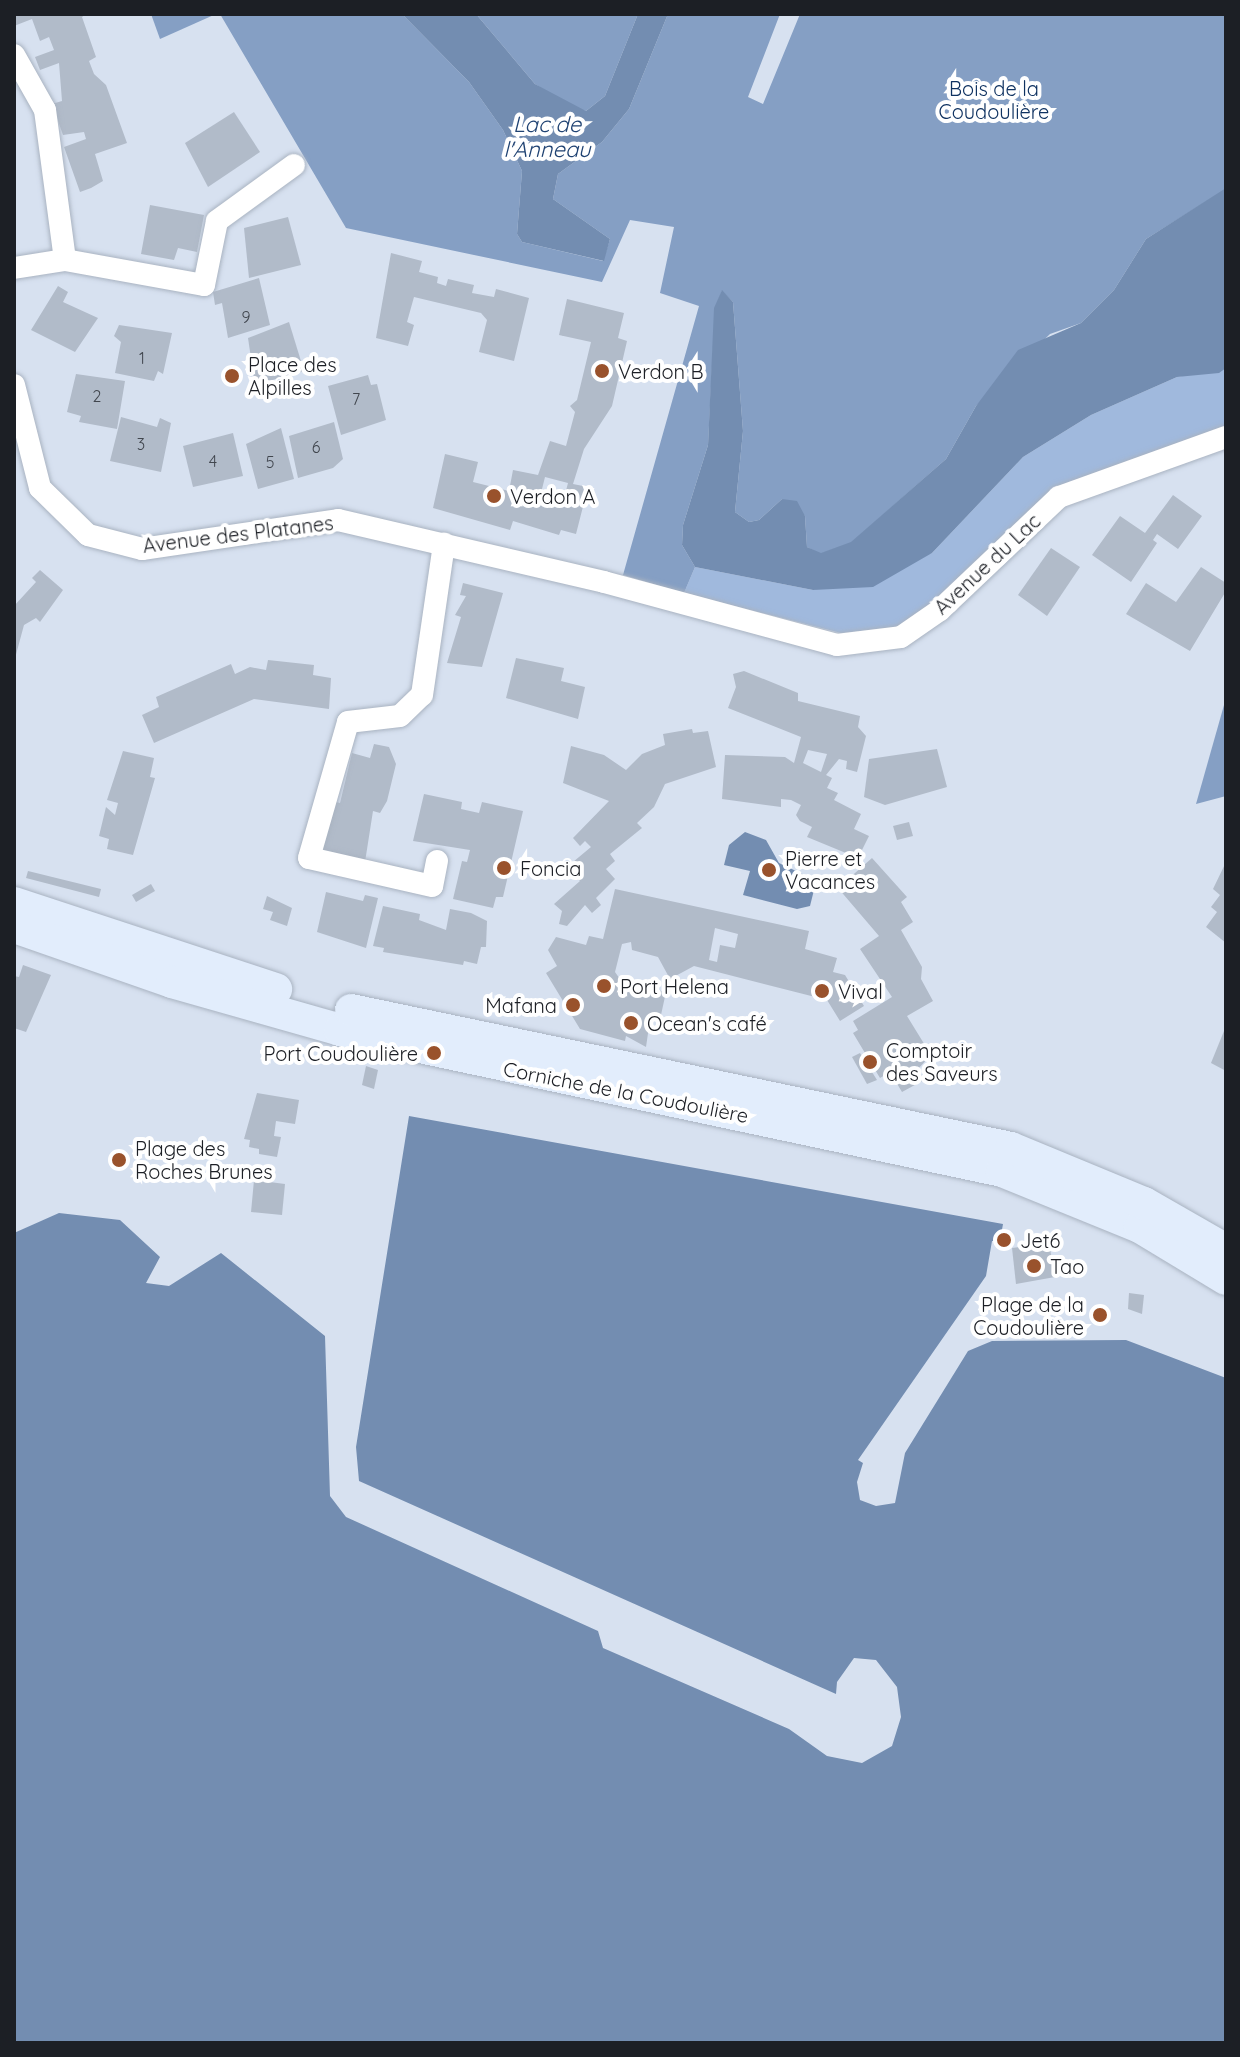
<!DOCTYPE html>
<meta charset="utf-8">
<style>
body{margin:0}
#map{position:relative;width:1240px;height:2057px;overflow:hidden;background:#d7e1f0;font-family:Quicksand,sans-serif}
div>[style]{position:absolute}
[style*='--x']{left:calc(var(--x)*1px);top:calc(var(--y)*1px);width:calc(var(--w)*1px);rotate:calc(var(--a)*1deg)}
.green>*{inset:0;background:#a0b9dd}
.forest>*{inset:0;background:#859fc4}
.water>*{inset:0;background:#738db1}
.building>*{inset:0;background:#b1bbc9}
.roads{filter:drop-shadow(0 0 2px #a9b3c1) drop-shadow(0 0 2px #a9b3c1)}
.minor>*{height:22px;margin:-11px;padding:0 11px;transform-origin:11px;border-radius:11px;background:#fff}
.secondary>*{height:32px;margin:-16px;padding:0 16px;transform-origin:16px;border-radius:16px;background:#e2edfc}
.dots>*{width:22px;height:22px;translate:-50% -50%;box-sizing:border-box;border:4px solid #fff;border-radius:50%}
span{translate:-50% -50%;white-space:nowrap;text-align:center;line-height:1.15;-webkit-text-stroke:8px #fff;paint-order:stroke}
.number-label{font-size:16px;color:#41464e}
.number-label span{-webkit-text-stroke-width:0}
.park-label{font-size:20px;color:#0f3261}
.poi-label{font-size:20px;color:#1c1f25}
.left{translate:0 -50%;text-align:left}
.right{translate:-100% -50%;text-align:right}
.street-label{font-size:20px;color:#1c1f25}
.water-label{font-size:22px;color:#1f4272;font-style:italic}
.frame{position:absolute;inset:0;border:16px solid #1c1f25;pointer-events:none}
</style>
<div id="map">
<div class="green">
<div style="clip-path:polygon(1226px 368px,1226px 431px,1084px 482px,942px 600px,898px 627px,841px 633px,684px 593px,695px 567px,813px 590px,932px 553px,1023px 457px,1091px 415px,1177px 377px)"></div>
</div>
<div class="forest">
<div style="clip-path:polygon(151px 14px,216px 14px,160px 39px)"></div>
<div style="clip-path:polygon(220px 14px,402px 14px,469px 82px,503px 130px,522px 171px,517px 234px,522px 242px,603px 261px,610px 239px,553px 199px,558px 174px,602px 142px,629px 109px,668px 14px,780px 14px,748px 97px,763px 104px,800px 14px,1226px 14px,1226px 189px,1146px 239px,1114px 290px,1081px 323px,1050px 334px,976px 406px,946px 459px,851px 543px,820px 554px,807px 547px,805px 516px,782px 499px,759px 520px,749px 522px,735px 512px,743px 431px,733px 302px,722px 291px,715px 308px,708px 445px,683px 525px,682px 545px,695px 567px,684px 593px,623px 575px,699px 306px,660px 293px,674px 227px,630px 220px,602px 282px,346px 228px)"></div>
<div style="clip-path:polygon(476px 14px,638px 14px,605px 96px,586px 111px,570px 107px,535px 84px)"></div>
<div style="clip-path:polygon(1226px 698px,1226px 796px,1196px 804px)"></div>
</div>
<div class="water">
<div style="clip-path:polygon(402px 14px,476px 14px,535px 84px,586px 111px,605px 96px,638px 14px,668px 14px,629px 109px,602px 142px,558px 174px,553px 199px,610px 239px,604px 261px,522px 242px,517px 234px,522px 171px,503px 130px,469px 82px)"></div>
<div style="clip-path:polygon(1226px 188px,1226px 368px,1219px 373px,1177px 377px,1091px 415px,1023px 457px,932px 553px,873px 587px,813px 590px,695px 567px,682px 545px,683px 525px,708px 445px,714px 308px,722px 290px,733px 302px,743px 431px,735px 512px,749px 522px,759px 520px,782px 499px,797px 501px,805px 516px,807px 547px,821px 553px,851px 542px,946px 459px,976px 406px,1018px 350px,1081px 323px,1114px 290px,1146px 239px)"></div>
<div style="clip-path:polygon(745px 832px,766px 840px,779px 863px,811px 878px,815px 886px,810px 906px,797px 909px,743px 895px,750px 871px,724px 865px,729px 845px)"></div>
<div style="clip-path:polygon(409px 1116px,1003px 1224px,1000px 1241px,992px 1241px,986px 1276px,858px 1460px,863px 1463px,857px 1482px,860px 1500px,876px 1506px,895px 1503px,905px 1453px,968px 1351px,992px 1341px,1126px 1340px,1226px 1378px,1226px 2043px,14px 2043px,14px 1233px,59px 1213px,120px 1220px,160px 1257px,146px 1283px,169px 1286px,221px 1253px,325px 1336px,330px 1496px,346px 1517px,598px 1631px,603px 1648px,789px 1729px,827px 1756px,862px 1763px,892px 1746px,901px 1717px,897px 1687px,876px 1660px,854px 1658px,837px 1682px,836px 1694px,359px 1481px,356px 1447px)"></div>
</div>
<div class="building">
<div style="clip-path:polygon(14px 14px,86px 14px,82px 17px,96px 57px,89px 61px,94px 74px,106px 85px,127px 143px,95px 154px,103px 181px,91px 188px,80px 192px,64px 147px,86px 139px,84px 132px,63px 135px,52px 104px,62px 101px,59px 63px,40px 70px,35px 57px,54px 50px,49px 37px,40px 41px,32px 19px,14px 26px)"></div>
<div style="clip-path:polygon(234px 112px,260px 152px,208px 187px,185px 143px)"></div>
<div style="clip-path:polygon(150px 205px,204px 215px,197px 252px,178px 248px,174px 260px,141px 254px)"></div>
<div style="clip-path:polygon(288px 217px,301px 265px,249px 278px,244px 228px)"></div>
<div style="clip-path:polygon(391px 253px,422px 261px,419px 272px,438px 277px,437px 283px,446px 286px,448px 279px,474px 285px,472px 293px,494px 297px,496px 289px,529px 298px,514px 361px,479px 352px,487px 320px,481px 313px,414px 297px,407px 322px,414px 325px,408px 346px,376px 338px)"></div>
<div style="clip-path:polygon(259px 278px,270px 325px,228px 338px,222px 303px,215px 305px,213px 292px)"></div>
<div style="clip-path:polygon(58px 286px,68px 292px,63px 302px,98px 318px,75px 352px,31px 330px)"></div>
<div style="clip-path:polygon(evenodd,567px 299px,624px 313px,618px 338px,627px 341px,612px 406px,584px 449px,573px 484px,588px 487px,576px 534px,561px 530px,559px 535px,513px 521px,510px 530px,433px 508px,445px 454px,478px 462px,473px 482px,509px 491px,513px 470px,538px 475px,550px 441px,566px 446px,575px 412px,570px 406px,577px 400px,591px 342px,559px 335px,567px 299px,545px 477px,568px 483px,564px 498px,541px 493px,545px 477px)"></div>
<div style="clip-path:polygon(289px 322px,304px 371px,255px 385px,248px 338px)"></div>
<div style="clip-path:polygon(119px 325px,172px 333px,163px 374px,158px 371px,154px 381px,115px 373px,121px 342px,114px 336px)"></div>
<div style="clip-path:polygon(76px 374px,125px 381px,117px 429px,79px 422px,81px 416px,67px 412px)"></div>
<div style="clip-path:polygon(368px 375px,371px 385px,377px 384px,386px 420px,341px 435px,328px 386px)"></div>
<div style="clip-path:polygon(121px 417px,157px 427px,160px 418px,171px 423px,161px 472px,110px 461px)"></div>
<div style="clip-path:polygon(334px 422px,343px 459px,333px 468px,298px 478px,289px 436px)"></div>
<div style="clip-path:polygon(281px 428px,294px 479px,258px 489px,246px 444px)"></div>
<div style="clip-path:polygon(233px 433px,243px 476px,193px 487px,183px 446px)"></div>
<div style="clip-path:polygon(1173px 495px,1202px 516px,1178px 549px,1157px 534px,1153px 540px,1157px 543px,1131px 582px,1092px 555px,1120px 516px,1145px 533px)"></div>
<div style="clip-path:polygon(1051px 548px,1080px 567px,1047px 616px,1018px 595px)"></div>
<div style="clip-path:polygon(1201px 567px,1226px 583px,1226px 591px,1190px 651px,1126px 614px,1146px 583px,1176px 602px)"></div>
<div style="clip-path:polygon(40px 570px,63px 590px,40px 622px,36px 618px,24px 625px,14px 662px,14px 606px,36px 582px,32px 578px)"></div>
<div style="clip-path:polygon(463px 583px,503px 593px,482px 667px,447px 663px,461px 617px,455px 615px,466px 596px,460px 595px)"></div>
<div style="clip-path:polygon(516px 658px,564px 668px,561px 681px,585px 687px,578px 719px,506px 698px)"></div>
<div style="clip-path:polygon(268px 660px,314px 665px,313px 675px,331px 678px,329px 709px,254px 699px,154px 743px,142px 715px,159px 707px,156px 697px,231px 664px,235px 674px,250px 667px,266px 670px)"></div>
<div style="clip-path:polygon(evenodd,744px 671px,798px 693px,798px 701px,860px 716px,858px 727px,866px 736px,857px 772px,846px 769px,847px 761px,839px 759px,826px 775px,832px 778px,827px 788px,838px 793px,834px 800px,861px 814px,854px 829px,869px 836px,858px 858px,807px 837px,812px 827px,800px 821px,796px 815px,801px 805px,791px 800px,781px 799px,781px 807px,722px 799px,725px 755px,785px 757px,794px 763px,801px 737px,728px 708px,736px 687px,733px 674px,744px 671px,808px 750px,827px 754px,821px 772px,803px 763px,808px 750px)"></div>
<div style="clip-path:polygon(692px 729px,693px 733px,708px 731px,716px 767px,665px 784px,654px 807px,637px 823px,642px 828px,610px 854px,615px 861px,606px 869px,615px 879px,596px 898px,601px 905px,592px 913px,585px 905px,567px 926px,559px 924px,562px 911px,554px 904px,580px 881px,567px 867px,591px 847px,585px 841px,580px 846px,573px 838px,609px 801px,563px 783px,571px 746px,604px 755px,626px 770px,642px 754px,665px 745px,663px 734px)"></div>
<div style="clip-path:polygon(374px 744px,389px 747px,396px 764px,387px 801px,380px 813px,373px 811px,365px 862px,320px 851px,332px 801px,340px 803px,352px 753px,370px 758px)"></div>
<div style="clip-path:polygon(937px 749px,947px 787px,885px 805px,864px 797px,869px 759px)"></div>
<div style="clip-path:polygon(123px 751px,154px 758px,150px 777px,155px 778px,133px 855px,107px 849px,109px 839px,99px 836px,106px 807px,115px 815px,118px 803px,107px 800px)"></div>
<div style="clip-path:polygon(424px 794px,462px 802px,461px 809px,479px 813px,482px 802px,523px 811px,503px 897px,496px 897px,493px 908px,453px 899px,462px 861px,467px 862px,470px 850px,413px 841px)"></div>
<div style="clip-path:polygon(909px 822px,913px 836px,897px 840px,893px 826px)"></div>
<div style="clip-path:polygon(872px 858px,907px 897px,901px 902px,913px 922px,901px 930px,922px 967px,921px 979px,933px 1001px,907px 1016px,931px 1055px,918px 1069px,924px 1080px,902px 1092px,890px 1072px,880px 1078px,853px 1033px,858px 1030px,853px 1021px,892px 997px,860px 949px,879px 936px,838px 888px)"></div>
<div style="clip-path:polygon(1226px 862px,1226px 943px,1206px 927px,1217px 912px,1211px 907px,1220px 895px,1213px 889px)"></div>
<div style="clip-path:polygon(28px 871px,101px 889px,99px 897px,26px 878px)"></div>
<div style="clip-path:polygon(151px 884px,155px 891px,136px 902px,132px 895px)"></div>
<div style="clip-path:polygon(evenodd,615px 889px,809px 931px,805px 949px,837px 958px,833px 972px,845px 975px,864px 1006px,840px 1021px,827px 1000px,694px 966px,670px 979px,658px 957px,632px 950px,631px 942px,622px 944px,615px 972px,622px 982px,666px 992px,661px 1015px,651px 1013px,646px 1047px,626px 1036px,625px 1041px,580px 1029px,546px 973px,557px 966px,548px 950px,556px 937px,586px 945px,589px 936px,603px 939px,615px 889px,715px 928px,738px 934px,735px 948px,720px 945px,717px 962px,709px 960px,715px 928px)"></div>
<div style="clip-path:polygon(326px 892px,363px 901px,365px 895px,378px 898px,366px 948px,317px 932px)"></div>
<div style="clip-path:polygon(267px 896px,292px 908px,287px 926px,270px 920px,273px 912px,263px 909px)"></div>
<div style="clip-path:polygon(383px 906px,420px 914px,419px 920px,446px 930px,450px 909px,471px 913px,487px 921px,486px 947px,481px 947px,477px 964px,464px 961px,463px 965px,383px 952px,384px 948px,373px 946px)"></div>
<div style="clip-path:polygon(23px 965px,51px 975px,26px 1032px,14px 1028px,14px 976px,19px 977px)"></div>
<div style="clip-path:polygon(1226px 1026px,1226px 1071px,1211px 1063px)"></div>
<div style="clip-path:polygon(860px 1053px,877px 1080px,867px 1084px,852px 1057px)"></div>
<div style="clip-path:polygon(366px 1066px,378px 1070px,374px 1089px,362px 1085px)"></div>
<div style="clip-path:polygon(257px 1093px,299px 1100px,295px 1124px,276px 1121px,274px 1136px,281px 1137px,277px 1157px,259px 1154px,259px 1149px,249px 1147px,250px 1140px,244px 1139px)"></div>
<div style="clip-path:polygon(254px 1180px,285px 1184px,282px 1215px,251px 1212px)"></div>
<div style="clip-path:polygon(1049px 1243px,1055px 1277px,1016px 1284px,1012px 1248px)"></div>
<div style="clip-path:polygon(1129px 1293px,1144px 1295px,1142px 1314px,1128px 1309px)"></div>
</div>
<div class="roads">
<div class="minor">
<div style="--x:14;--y:55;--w:63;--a:60.6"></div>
<div style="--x:45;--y:110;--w:151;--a:82.4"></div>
<div style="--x:14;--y:268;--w:52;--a:-8.9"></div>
<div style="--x:65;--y:260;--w:141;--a:10.2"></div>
<div style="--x:204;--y:285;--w:65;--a:-78.5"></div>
<div style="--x:217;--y:221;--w:95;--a:-36"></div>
<div style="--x:14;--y:385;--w:106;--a:75.8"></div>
<div style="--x:40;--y:488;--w:67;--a:44.4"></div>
<div style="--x:88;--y:535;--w:56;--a:14.5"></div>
<div style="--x:142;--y:549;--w:198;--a:-8.4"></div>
<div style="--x:338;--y:520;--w:273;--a:13.1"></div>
<div style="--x:604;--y:582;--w:241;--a:15.1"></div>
<div style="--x:837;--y:645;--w:64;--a:-7.1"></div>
<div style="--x:901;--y:637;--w:47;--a:-34.7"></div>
<div style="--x:940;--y:610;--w:164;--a:-43.5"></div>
<div style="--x:1059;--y:497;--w:177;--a:-19.8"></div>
<div style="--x:437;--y:861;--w:25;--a:101"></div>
<div style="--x:432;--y:886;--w:126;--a:-167.2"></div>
<div style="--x:309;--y:858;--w:141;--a:-74"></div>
<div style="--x:348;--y:722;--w:52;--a:-6.6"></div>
<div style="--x:400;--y:716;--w:30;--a:-44"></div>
<div style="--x:422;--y:695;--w:153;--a:-81.7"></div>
</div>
<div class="secondary">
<div style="--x:14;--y:903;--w:276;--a:18.2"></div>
<div style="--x:14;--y:927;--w:167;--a:19.2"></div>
<div style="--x:172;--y:982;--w:175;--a:15.9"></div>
<div style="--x:340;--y:1030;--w:677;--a:12.02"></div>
<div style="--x:1002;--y:1171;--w:149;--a:22.1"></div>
<div style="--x:1140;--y:1227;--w:100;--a:31.2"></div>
<div style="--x:351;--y:1010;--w:674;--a:11.81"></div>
<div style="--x:1011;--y:1148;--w:144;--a:22.5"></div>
<div style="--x:1144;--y:1203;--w:95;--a:29.8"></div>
</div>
</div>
<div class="dots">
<div style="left:602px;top:371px;background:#99522c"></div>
<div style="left:232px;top:376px;background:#99522c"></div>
<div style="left:494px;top:496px;background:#99522c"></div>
<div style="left:504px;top:868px;background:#99522c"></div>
<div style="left:769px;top:870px;background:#99522c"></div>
<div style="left:604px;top:986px;background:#99522c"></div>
<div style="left:822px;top:991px;background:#99522c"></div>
<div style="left:573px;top:1005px;background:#99522c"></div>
<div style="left:631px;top:1023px;background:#99522c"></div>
<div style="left:434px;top:1053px;background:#99522c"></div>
<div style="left:870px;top:1062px;background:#99522c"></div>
<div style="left:119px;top:1160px;background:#99522c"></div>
<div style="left:1004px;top:1240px;background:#99522c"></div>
<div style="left:1034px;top:1266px;background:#99522c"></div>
<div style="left:1100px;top:1315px;background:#99522c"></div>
</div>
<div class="number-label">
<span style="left:246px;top:317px">9</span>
<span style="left:142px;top:358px">1</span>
<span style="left:97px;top:396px">2</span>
<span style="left:356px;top:399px">7</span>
<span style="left:141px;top:444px">3</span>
<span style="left:316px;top:447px">6</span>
<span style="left:213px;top:461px">4</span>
<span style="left:270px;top:462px">5</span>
</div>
<div class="park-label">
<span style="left:994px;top:100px">Bois de la<br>Coudoulière</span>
</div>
<div class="poi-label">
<span class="left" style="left:248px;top:376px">Place des<br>Alpilles</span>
<span class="left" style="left:618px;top:371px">Verdon B</span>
<span class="left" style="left:510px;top:496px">Verdon A</span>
<span class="left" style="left:785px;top:870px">Pierre et<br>Vacances</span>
<span class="left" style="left:520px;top:868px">Foncia</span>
<span class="left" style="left:620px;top:986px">Port Helena</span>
<span class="left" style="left:838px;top:991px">Vival</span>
<span class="right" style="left:557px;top:1005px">Mafana</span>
<span class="left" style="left:647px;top:1023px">Ocean's café</span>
<span class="left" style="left:886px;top:1062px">Comptoir<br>des Saveurs</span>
<span class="right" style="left:418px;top:1053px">Port Coudoulière</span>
<span class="left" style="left:135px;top:1160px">Plage des<br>Roches Brunes</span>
<span class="left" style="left:1020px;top:1240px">Jet6</span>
<span class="left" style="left:1050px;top:1266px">Tao</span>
<span class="right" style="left:1084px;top:1316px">Plage de la<br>Coudoulière</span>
</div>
<div class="street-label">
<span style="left:238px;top:534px;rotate:-7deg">Avenue des Platanes</span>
<span style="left:987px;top:564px;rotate:-43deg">Avenue du Lac</span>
<span style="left:626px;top:1092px;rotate:11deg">Corniche de la Coudoulière</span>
</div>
<div class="water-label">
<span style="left:547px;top:137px">Lac de<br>l'Anneau</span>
</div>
<div class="frame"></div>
</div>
